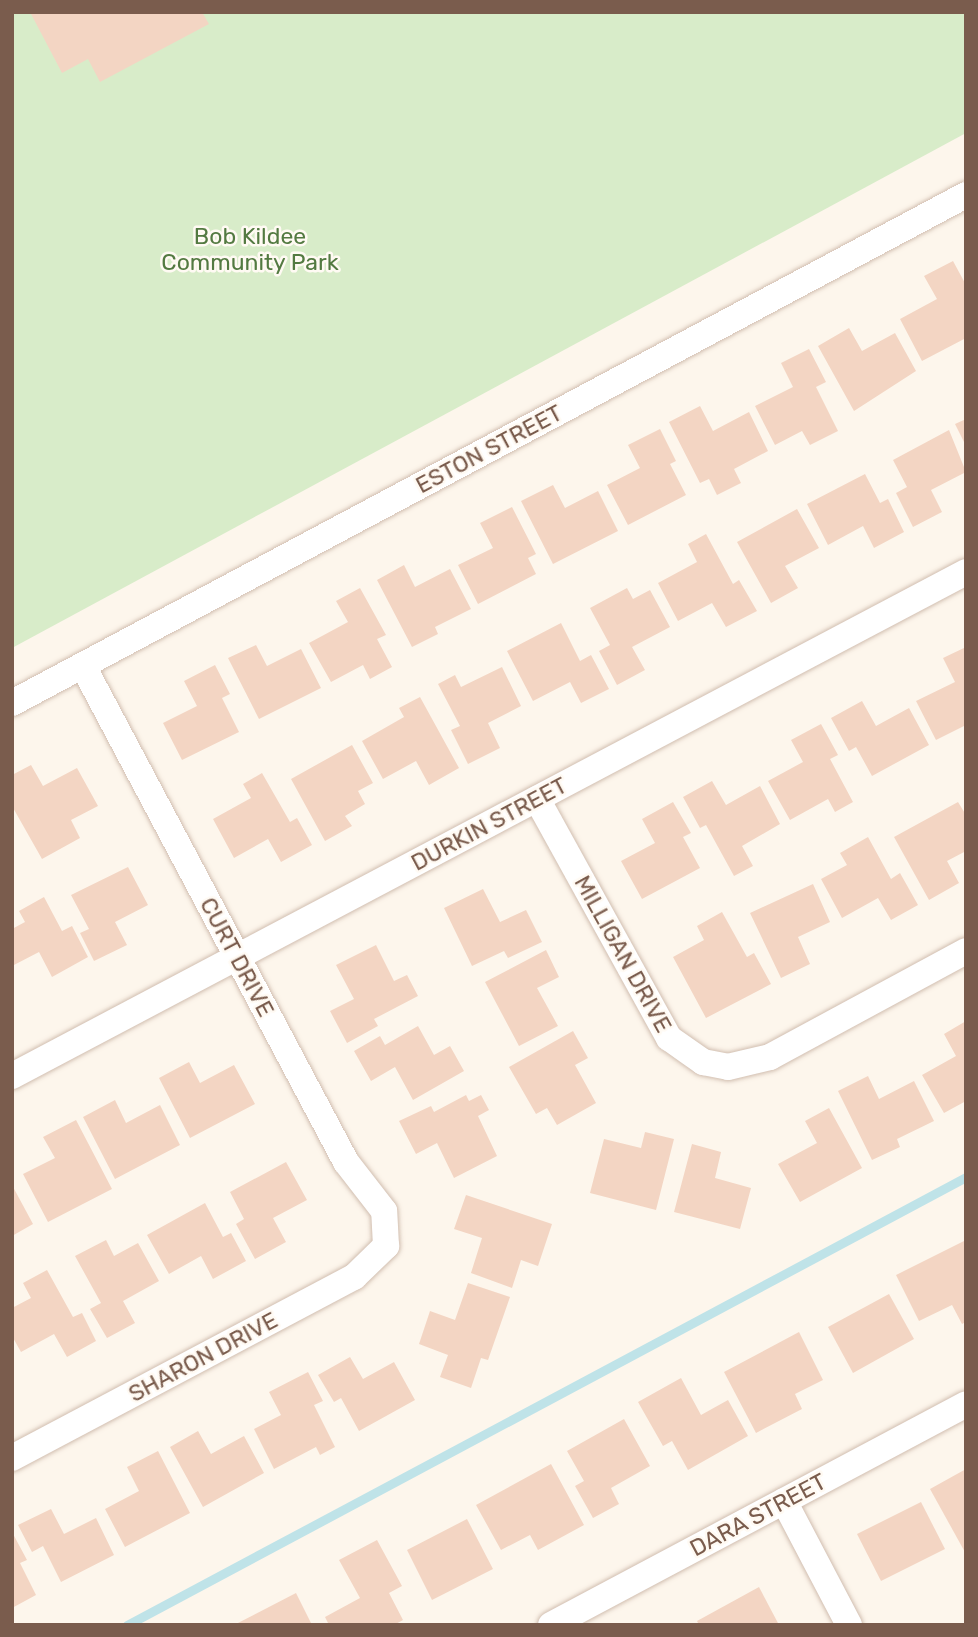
<!DOCTYPE html>
<style>
body{margin:0}
#map{position:relative;width:978px;height:1637px;overflow:hidden;background:#fdf6ec;font-family:Rubik,sans-serif}
div>[style]{position:absolute}
[style*='--x']{left:calc(var(--x)*1px);top:calc(var(--y)*1px);width:calc(var(--w)*1px);rotate:calc(var(--a)*1deg)}
.green>*{inset:0;background:#d8ecc9}
.stream>*{height:9px;margin:-4.5px;padding:0 4.5px;transform-origin:4.5px;border-radius:4.5px;background:#bfe3e8}
.building>*{inset:0;background:#f3d5c3}
.roads{filter:drop-shadow(0 0 2px #d1beb0) drop-shadow(0 0 2px #d1beb0)}
.street>*{height:26px;margin:-13px;padding:0 13px;transform-origin:13px;border-radius:13px;background:#fff}
span{translate:-50% -50%;white-space:nowrap;text-align:center;line-height:1.15;-webkit-text-stroke:5px #fffaf3;paint-order:stroke}
.park-label{font-size:23px;color:#537a41}
.street-label{font-size:23px;color:#7a5c4d}
.frame{position:absolute;inset:0;border:14px solid #7a5c4d;pointer-events:none}
</style>
<div id="map">
<div class="green">
<div style="clip-path:polygon(12px 12px,966px 12px,966px 133px,12px 648px)"></div>
</div>
<div class="stream">
<div style="--x:127;--y:1625;--w:951;--a:-28.1"></div>
</div>
<div class="building">
<div style="clip-path:polygon(30px 12px,202px 12px,209px 24px,100px 82px,88px 59px,62px 73px)"></div>
<div style="clip-path:polygon(953px 261px,966px 285px,966px 338px,922px 361px,900px 319px,937px 299px,924px 276px)"></div>
<div style="clip-path:polygon(849px 328px,862px 351px,895px 333px,916px 371px,854px 411px,818px 346px)"></div>
<div style="clip-path:polygon(809px 349px,826px 382px,816px 387px,838px 431px,810px 445px,802px 431px,775px 445px,755px 406px,793px 387px,781px 363px)"></div>
<div style="clip-path:polygon(700px 406px,713px 431px,749px 412px,768px 451px,734px 469px,741px 483px,717px 495px,709px 479px,700px 483px,669px 422px)"></div>
<div style="clip-path:polygon(966px 419px,966px 446px,955px 424px)"></div>
<div style="clip-path:polygon(660px 429px,676px 461px,670px 464px,686px 495px,628px 525px,607px 485px,640px 468px,628px 445px)"></div>
<div style="clip-path:polygon(949px 430px,966px 472px,931px 490px,942px 512px,913px 527px,896px 493px,907px 487px,893px 460px)"></div>
<div style="clip-path:polygon(865px 474px,880px 503px,888px 499px,904px 532px,874px 548px,863px 526px,828px 545px,807px 504px)"></div>
<div style="clip-path:polygon(553px 485px,565px 508px,598px 491px,618px 531px,553px 564px,521px 501px)"></div>
<div style="clip-path:polygon(512px 507px,536px 554px,528px 558px,536px 574px,478px 604px,458px 565px,493px 548px,480px 523px)"></div>
<div style="clip-path:polygon(797px 509px,819px 548px,785px 566px,798px 588px,771px 603px,737px 542px)"></div>
<div style="clip-path:polygon(706px 534px,733px 584px,739px 580px,757px 611px,726px 627px,712px 603px,678px 621px,658px 583px,697px 562px,688px 544px)"></div>
<div style="clip-path:polygon(404px 565px,415px 587px,450px 569px,471px 609px,435px 627px,438px 634px,412px 647px,377px 580px)"></div>
<div style="clip-path:polygon(360px 588px,386px 635px,377px 639px,392px 667px,370px 679px,363px 665px,331px 682px,309px 643px,348px 622px,336px 601px)"></div>
<div style="clip-path:polygon(627px 588px,633px 599px,650px 590px,670px 627px,632px 647px,645px 670px,617px 685px,599px 651px,610px 645px,590px 608px)"></div>
<div style="clip-path:polygon(561px 623px,580px 661px,591px 655px,609px 689px,581px 703px,570px 682px,533px 701px,507px 651px)"></div>
<div style="clip-path:polygon(256px 645px,267px 666px,301px 649px,321px 688px,259px 719px,228px 658px)"></div>
<div style="clip-path:polygon(966px 647px,966px 725px,936px 740px,916px 701px,955px 682px,943px 658px)"></div>
<div style="clip-path:polygon(215px 665px,230px 694px,222px 698px,239px 732px,182px 760px,163px 723px,197px 706px,184px 681px)"></div>
<div style="clip-path:polygon(502px 667px,521px 706px,488px 723px,500px 748px,468px 764px,451px 730px,460px 726px,438px 684px,455px 675px,461px 687px)"></div>
<div style="clip-path:polygon(420px 697px,459px 768px,429px 785px,416px 761px,383px 779px,362px 741px,404px 717px,399px 708px)"></div>
<div style="clip-path:polygon(862px 701px,876px 726px,909px 708px,929px 745px,872px 776px,856px 747px,849px 751px,831px 718px)"></div>
<div style="clip-path:polygon(821px 724px,838px 755px,830px 759px,853px 802px,835px 812px,828px 799px,790px 820px,768px 781px,803px 762px,791px 740px)"></div>
<div style="clip-path:polygon(352px 745px,373px 783px,358px 791px,365px 804px,345px 816px,352px 826px,325px 841px,291px 779px)"></div>
<div style="clip-path:polygon(31px 765px,43px 786px,77px 768px,98px 806px,71px 820px,80px 838px,42px 859px,12px 806px,12px 775px)"></div>
<div style="clip-path:polygon(262px 773px,290px 822px,297px 818px,312px 845px,281px 862px,268px 839px,234px 858px,213px 819px,251px 798px,243px 784px)"></div>
<div style="clip-path:polygon(712px 781px,726px 805px,760px 786px,780px 824px,742px 846px,753px 866px,734px 876px,706px 825px,700px 828px,683px 797px)"></div>
<div style="clip-path:polygon(673px 802px,691px 833px,683px 837px,700px 868px,642px 899px,621px 861px,655px 843px,642px 819px)"></div>
<div style="clip-path:polygon(958px 802px,966px 815px,966px 851px,947px 861px,959px 883px,929px 900px,894px 837px)"></div>
<div style="clip-path:polygon(868px 837px,891px 879px,900px 873px,918px 905px,891px 920px,878px 898px,842px 918px,821px 879px,847px 865px,840px 853px)"></div>
<div style="clip-path:polygon(128px 867px,148px 905px,115px 922px,127px 945px,94px 961px,80px 933px,89px 929px,71px 895px)"></div>
<div style="clip-path:polygon(813px 884px,830px 922px,798px 937px,810px 964px,781px 978px,750px 913px)"></div>
<div style="clip-path:polygon(483px 889px,500px 922px,526px 910px,542px 942px,508px 958px,504px 951px,472px 966px,444px 908px)"></div>
<div style="clip-path:polygon(44px 897px,62px 931px,72px 926px,88px 957px,52px 977px,39px 952px,12px 966px,12px 929px,25px 922px,19px 911px)"></div>
<div style="clip-path:polygon(722px 912px,747px 957px,754px 953px,771px 984px,706px 1018px,673px 957px,704px 940px,697px 926px)"></div>
<div style="clip-path:polygon(376px 945px,394px 981px,407px 975px,418px 996px,374px 1019px,378px 1026px,347px 1043px,330px 1011px,354px 999px,336px 965px)"></div>
<div style="clip-path:polygon(546px 950px,559px 977px,537px 988px,558px 1026px,519px 1046px,485px 982px)"></div>
<div style="clip-path:polygon(966px 1021px,966px 1101px,944px 1113px,922px 1075px,956px 1056px,944px 1034px)"></div>
<div style="clip-path:polygon(418px 1026px,434px 1055px,450px 1046px,464px 1071px,413px 1100px,395px 1067px,371px 1081px,354px 1051px,380px 1036px,385px 1045px)"></div>
<div style="clip-path:polygon(573px 1031px,588px 1058px,575px 1065px,596px 1103px,557px 1125px,547px 1108px,536px 1114px,509px 1067px)"></div>
<div style="clip-path:polygon(189px 1062px,200px 1083px,234px 1065px,255px 1104px,190px 1138px,159px 1078px)"></div>
<div style="clip-path:polygon(868px 1076px,879px 1099px,914px 1081px,934px 1121px,897px 1139px,900px 1147px,872px 1160px,838px 1091px)"></div>
<div style="clip-path:polygon(466px 1095px,469px 1101px,481px 1095px,489px 1110px,478px 1116px,497px 1156px,454px 1178px,437px 1143px,416px 1154px,399px 1121px,431px 1106px,434px 1112px)"></div>
<div style="clip-path:polygon(115px 1100px,126px 1123px,160px 1105px,180px 1145px,115px 1179px,83px 1117px)"></div>
<div style="clip-path:polygon(829px 1108px,862px 1168px,800px 1202px,778px 1164px,817px 1143px,805px 1121px)"></div>
<div style="clip-path:polygon(76px 1120px,112px 1189px,48px 1222px,23px 1174px,55px 1158px,43px 1137px)"></div>
<div style="clip-path:polygon(645px 1132px,674px 1139px,656px 1210px,590px 1193px,604px 1139px,641px 1148px)"></div>
<div style="clip-path:polygon(692px 1144px,721px 1152px,715px 1178px,751px 1188px,740px 1229px,674px 1212px)"></div>
<div style="clip-path:polygon(286px 1162px,307px 1200px,273px 1218px,286px 1242px,255px 1259px,236px 1224px,244px 1219px,230px 1192px)"></div>
<div style="clip-path:polygon(12px 1185px,33px 1224px,12px 1236px)"></div>
<div style="clip-path:polygon(466px 1195px,552px 1224px,538px 1266px,521px 1260px,512px 1288px,471px 1273px,482px 1238px,454px 1229px)"></div>
<div style="clip-path:polygon(205px 1203px,223px 1237px,231px 1233px,246px 1261px,213px 1279px,201px 1256px,169px 1274px,147px 1235px)"></div>
<div style="clip-path:polygon(106px 1240px,114px 1256px,138px 1243px,159px 1281px,123px 1301px,135px 1323px,107px 1338px,90px 1309px,101px 1303px,75px 1256px)"></div>
<div style="clip-path:polygon(964px 1241px,966px 1322px,962px 1324px,952px 1305px,919px 1321px,896px 1275px)"></div>
<div style="clip-path:polygon(47px 1270px,73px 1317px,82px 1313px,96px 1341px,67px 1357px,54px 1334px,21px 1352px,12px 1336px,12px 1308px,31px 1298px,23px 1283px)"></div>
<div style="clip-path:polygon(468px 1283px,510px 1297px,488px 1360px,481px 1358px,471px 1388px,440px 1377px,448px 1355px,419px 1344px,430px 1311px,455px 1320px)"></div>
<div style="clip-path:polygon(889px 1294px,914px 1339px,853px 1373px,828px 1327px)"></div>
<div style="clip-path:polygon(799px 1332px,823px 1380px,795px 1394px,802px 1409px,756px 1433px,724px 1372px)"></div>
<div style="clip-path:polygon(350px 1357px,363px 1379px,394px 1362px,415px 1400px,359px 1431px,341px 1398px,334px 1402px,318px 1375px)"></div>
<div style="clip-path:polygon(308px 1372px,323px 1401px,314px 1405px,335px 1447px,320px 1455px,316px 1447px,274px 1469px,254px 1429px,281px 1415px,269px 1392px)"></div>
<div style="clip-path:polygon(681px 1378px,701px 1415px,728px 1400px,748px 1436px,688px 1470px,672px 1441px,663px 1446px,638px 1402px)"></div>
<div style="clip-path:polygon(624px 1419px,650px 1466px,611px 1488px,619px 1504px,593px 1518px,575px 1486px,584px 1481px,567px 1451px)"></div>
<div style="clip-path:polygon(198px 1431px,211px 1454px,244px 1436px,264px 1473px,203px 1507px,170px 1447px)"></div>
<div style="clip-path:polygon(158px 1451px,190px 1513px,125px 1547px,105px 1509px,139px 1491px,127px 1467px)"></div>
<div style="clip-path:polygon(551px 1464px,584px 1525px,538px 1550px,530px 1535px,501px 1550px,476px 1505px)"></div>
<div style="clip-path:polygon(966px 1469px,966px 1554px,930px 1489px)"></div>
<div style="clip-path:polygon(921px 1502px,945px 1549px,881px 1581px,857px 1534px)"></div>
<div style="clip-path:polygon(51px 1509px,64px 1534px,96px 1518px,114px 1555px,61px 1582px,43px 1546px,32px 1552px,18px 1525px)"></div>
<div style="clip-path:polygon(467px 1519px,493px 1569px,432px 1600px,407px 1550px)"></div>
<div style="clip-path:polygon(12px 1532px,27px 1560px,20px 1563px,36px 1595px,12px 1608px)"></div>
<div style="clip-path:polygon(377px 1540px,402px 1586px,389px 1593px,403px 1620px,394px 1625px,329px 1625px,325px 1617px,360px 1598px,339px 1560px)"></div>
<div style="clip-path:polygon(759px 1587px,779px 1625px,699px 1625px,697px 1621px)"></div>
<div style="clip-path:polygon(296px 1593px,312px 1625px,234px 1625px)"></div>
</div>
<div class="roads">
<div class="street">
<div style="--x:12;--y:703;--w:1081;--a:-28.04"></div>
<div style="--x:537;--y:799;--w:273;--a:61.1"></div>
<div style="--x:669;--y:1038;--w:42;--a:35.2"></div>
<div style="--x:703;--y:1062;--w:25;--a:11"></div>
<div style="--x:728;--y:1067;--w:43;--a:-13.4"></div>
<div style="--x:770;--y:1057;--w:223;--a:-28.4"></div>
<div style="--x:12;--y:1076;--w:1079;--a:-27.85"></div>
<div style="--x:12;--y:1458;--w:387;--a:-27.9"></div>
<div style="--x:354;--y:1277;--w:45;--a:-44.1"></div>
<div style="--x:386;--y:1246;--w:35;--a:-93"></div>
<div style="--x:384;--y:1211;--w:62;--a:-127.8"></div>
<div style="--x:346;--y:1162;--w:561;--a:-117.93"></div>
<div style="--x:784;--y:1501;--w:140;--a:62.3"></div>
<div style="--x:551;--y:1625;--w:470;--a:-28"></div>
</div>
</div>
<div class="park-label">
<span style="left:250px;top:249px">Bob Kildee<br>Community Park</span>
</div>
<div class="street-label">
<span style="left:489px;top:449px;rotate:-28deg">ESTON STREET</span>
<span style="left:489px;top:824px;rotate:-28deg">DURKIN STREET</span>
<span style="left:623px;top:954px;rotate:61deg">MILLIGAN DRIVE</span>
<span style="left:237px;top:957px;rotate:62deg">CURT DRIVE</span>
<span style="left:203px;top:1357px;rotate:-28deg">SHARON DRIVE</span>
<span style="left:758px;top:1515px;rotate:-28deg">DARA STREET</span>
</div>
<div class="frame"></div>
</div>
